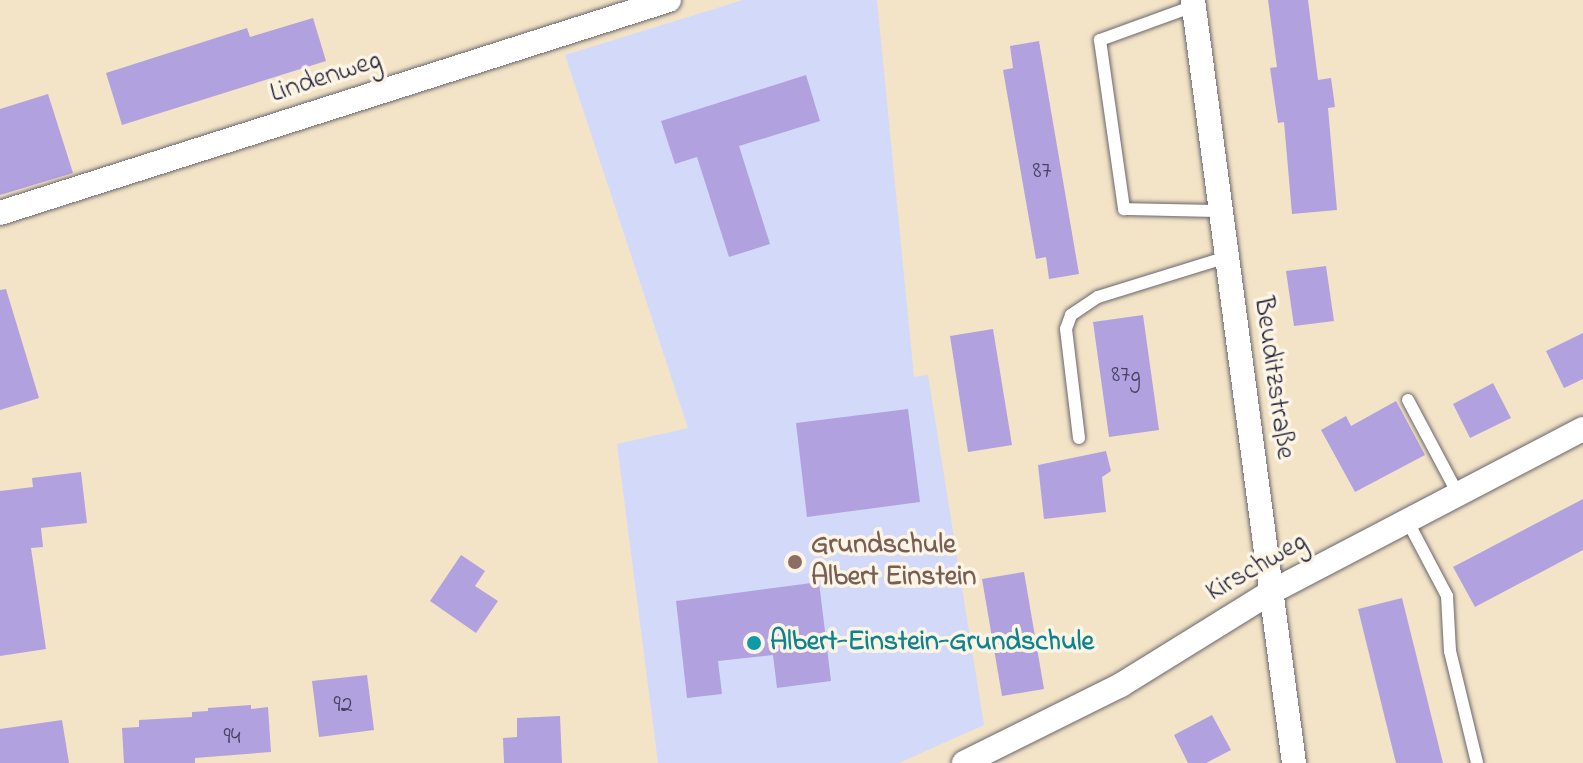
<!DOCTYPE html>
<meta charset="utf-8">
<style>
body{margin:0}
#map{position:relative;width:1583px;height:763px;overflow:hidden;background:#f3e4c7;font-family:"Indie Flower",sans-serif}
div>[style]{position:absolute}
[style*='--x']{left:calc(var(--x)*1px);top:calc(var(--y)*1px);width:calc(var(--w)*1px);rotate:calc(var(--a)*1deg)}
.built>*{inset:0;background:#d3d9f9}
.building>*{inset:0;background:#b2a1df}
.roads{filter:drop-shadow(0 0 2px #6b666c) drop-shadow(0 0 2px #6b666c)}
.service>*{height:12px;margin:-6px;padding:0 6px;transform-origin:6px;border-radius:6px;background:#fff}
.minor>*{height:24px;margin:-12px;padding:0 12px;transform-origin:12px;border-radius:12px;background:#fff}
.dots>*{width:22px;height:22px;translate:-50% -50%;box-sizing:border-box;border:4px solid #fcf5e5;border-radius:50%}
span{translate:-50% -50%;white-space:nowrap;text-align:center;line-height:1.15;-webkit-text-stroke:7px #fcf5e5;paint-order:stroke}
.number-label{font-size:24px;color:#464264}
.number-label span{-webkit-text-stroke-width:0}
.street-label{font-size:28px;color:#22223b}
.education-label{font-size:28px;color:#785e54;font-weight:700}
.left{translate:0 -50%;text-align:left}
.culture-label{font-size:28px;color:#0d838f;font-weight:700}
</style>
<div id="map">
<div class="built">
<div style="clip-path:polygon(743px 0,877px 0,914px 377px,928px 375px,984px 725px,899px 763px,658px 763px,617px 444px,688px 428px,565px 55px)"></div>
</div>
<div class="building">
<div style="clip-path:polygon(1268px 0,1308px 0,1318px 80px,1331px 78px,1335px 107px,1328px 108px,1337px 210px,1292px 214px,1284px 122px,1278px 123px,1270px 68px,1277px 67px)"></div>
<div style="clip-path:polygon(313px 18px,326px 61px,122px 125px,106px 73px,247px 28px,250px 37px)"></div>
<div style="clip-path:polygon(1039px 41px,1079px 274px,1049px 279px,1046px 257px,1036px 259px,1003px 70px,1013px 68px,1010px 46px)"></div>
<div style="clip-path:polygon(806px 75px,820px 121px,739px 146px,770px 244px,729px 257px,697px 157px,675px 164px,661px 121px)"></div>
<div style="clip-path:polygon(48px 94px,73px 173px,0 195px,0 109px)"></div>
<div style="clip-path:polygon(1326px 266px,1334px 321px,1294px 326px,1286px 271px)"></div>
<div style="clip-path:polygon(6px 289px,39px 398px,0 410px,0 290px)"></div>
<div style="clip-path:polygon(1143px 315px,1159px 430px,1109px 437px,1093px 322px)"></div>
<div style="clip-path:polygon(993px 329px,1012px 445px,968px 452px,950px 336px)"></div>
<div style="clip-path:polygon(1583px 333px,1583px 379px,1564px 388px,1546px 351px)"></div>
<div style="clip-path:polygon(1493px 383px,1511px 418px,1470px 438px,1453px 404px)"></div>
<div style="clip-path:polygon(1396px 401px,1425px 455px,1355px 492px,1321px 430px,1346px 416px,1351px 426px)"></div>
<div style="clip-path:polygon(908px 409px,920px 502px,807px 517px,796px 423px)"></div>
<div style="clip-path:polygon(1106px 451px,1111px 471px,1102px 477px,1106px 512px,1044px 519px,1038px 465px)"></div>
<div style="clip-path:polygon(81px 472px,87px 523px,41px 528px,43px 547px,31px 548px,46px 649px,0 656px,0 491px,33px 487px,32px 478px)"></div>
<div style="clip-path:polygon(1583px 499px,1583px 550px,1475px 607px,1453px 567px)"></div>
<div style="clip-path:polygon(461px 555px,485px 571px,475px 586px,498px 601px,476px 633px,430px 601px)"></div>
<div style="clip-path:polygon(1024px 572px,1044px 689px,1002px 696px,982px 579px)"></div>
<div style="clip-path:polygon(819px 582px,831px 681px,777px 688px,773px 655px,718px 661px,722px 694px,687px 698px,676px 601px)"></div>
<div style="clip-path:polygon(1402px 598px,1443px 763px,1396px 763px,1358px 609px)"></div>
<div style="clip-path:polygon(367px 675px,374px 730px,319px 737px,312px 681px)"></div>
<div style="clip-path:polygon(251px 705px,251px 709px,268px 707px,271px 752px,195px 758px,195px 763px,124px 763px,122px 728px,139px 727px,139px 720px,192px 717px,192px 712px,208px 711px,208px 708px)"></div>
<div style="clip-path:polygon(1212px 715px,1231px 750px,1206px 763px,1188px 763px,1174px 735px)"></div>
<div style="clip-path:polygon(560px 716px,562px 763px,504px 763px,503px 738px,517px 737px,517px 718px)"></div>
<div style="clip-path:polygon(62px 720px,69px 763px,0 763px,0 729px)"></div>
</div>
<div class="roads">
<div class="service">
<div style="--x:1194;--y:6;--w:100;--a:160.1"></div>
<div style="--x:1100;--y:40;--w:171;--a:81.9"></div>
<div style="--x:1124;--y:209;--w:97;--a:1.2"></div>
<div style="--x:1408;--y:400;--w:109;--a:62"></div>
<div style="--x:1079;--y:438;--w:110;--a:-96.8"></div>
<div style="--x:1066;--y:329;--w:15;--a:-70"></div>
<div style="--x:1071;--y:315;--w:32;--a:-34"></div>
<div style="--x:1098;--y:297;--w:135;--a:-17.2"></div>
<div style="--x:1408;--y:522;--w:84;--a:62.2"></div>
<div style="--x:1447;--y:596;--w:55;--a:86.9"></div>
<div style="--x:1450;--y:651;--w:115;--a:76.4"></div>
</div>
<div class="minor">
<div style="--x:1193;--y:0;--w:770;--a:82.46"></div>
<div style="--x:0;--y:213;--w:702;--a:-17.66"></div>
<div style="--x:964;--y:763;--w:175;--a:-26.4"></div>
<div style="--x:1121;--y:685;--w:176;--a:-31.8"></div>
<div style="--x:1271;--y:592;--w:352;--a:-27.6"></div>
</div>
</div>
<div class="dots">
<div style="left:795px;top:562px;background:#8d6e63"></div>
<div style="left:754px;top:643px;background:#0f9aa8"></div>
</div>
<div class="number-label">
<span style="left:1042px;top:172px">87</span>
<span style="left:1126px;top:376px">87g</span>
<span style="left:343px;top:706px">92</span>
<span style="left:232px;top:738px">94</span>
</div>
<div class="street-label">
<span style="left:326px;top:78px;rotate:-18deg">Lindenweg</span>
<span style="left:1273px;top:378px;rotate:82deg">Beuditzstraße</span>
<span style="left:1257px;top:568px;rotate:-30deg">Kirschweg</span>
</div>
<div class="education-label">
<span class="left" style="left:811px;top:562px">Grundschule<br>Albert Einstein</span>
</div>
<div class="culture-label">
<span class="left" style="left:770px;top:643px">Albert-Einstein-Grundschule</span>
</div>
</div>
